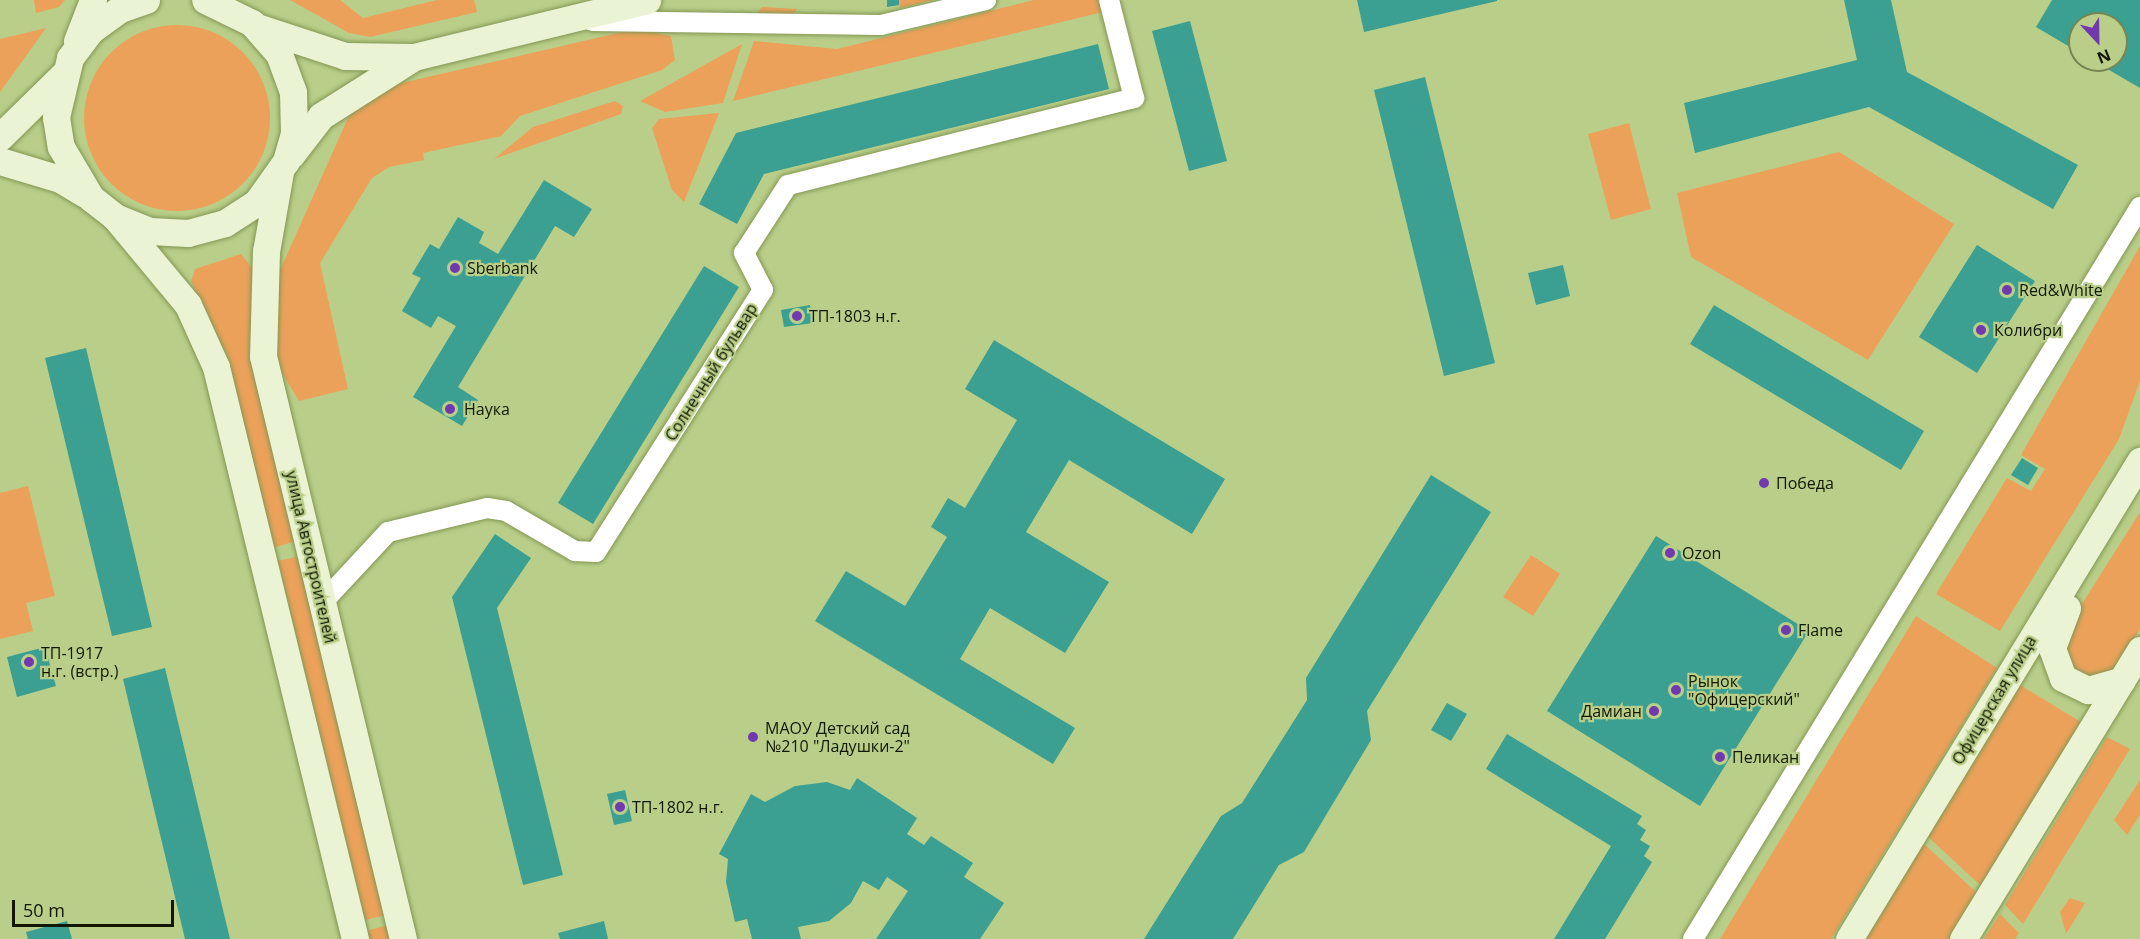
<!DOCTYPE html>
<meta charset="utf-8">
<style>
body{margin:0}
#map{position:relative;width:2140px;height:939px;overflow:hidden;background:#b9cf89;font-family:"Open Sans",sans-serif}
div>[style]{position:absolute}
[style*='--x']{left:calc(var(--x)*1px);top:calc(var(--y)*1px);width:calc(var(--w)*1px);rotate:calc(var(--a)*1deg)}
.green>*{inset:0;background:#eba15a}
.round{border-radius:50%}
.building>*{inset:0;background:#3b9f91}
.roads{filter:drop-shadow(0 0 2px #839754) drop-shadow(0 0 2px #839754)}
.street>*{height:20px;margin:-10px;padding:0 10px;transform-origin:10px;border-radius:10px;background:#fff}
.secondary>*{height:27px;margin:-13.5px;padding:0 13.5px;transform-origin:13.5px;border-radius:13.5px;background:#eaf3d4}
.dots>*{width:16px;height:16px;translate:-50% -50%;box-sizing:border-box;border:3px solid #b9cf89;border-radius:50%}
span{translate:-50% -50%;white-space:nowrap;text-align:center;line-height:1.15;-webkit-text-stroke:4.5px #b9cf89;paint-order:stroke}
.poi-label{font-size:16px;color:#111700}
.left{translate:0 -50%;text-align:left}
.right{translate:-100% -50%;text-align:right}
.street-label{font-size:16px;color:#111700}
.north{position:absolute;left:2068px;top:12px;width:60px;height:60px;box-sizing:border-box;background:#b9cf89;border:2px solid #768552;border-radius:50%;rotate:158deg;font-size:16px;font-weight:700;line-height:24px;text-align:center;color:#111700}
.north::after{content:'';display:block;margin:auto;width:21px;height:27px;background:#7238ae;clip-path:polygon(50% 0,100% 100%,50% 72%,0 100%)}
.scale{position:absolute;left:12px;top:900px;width:162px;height:27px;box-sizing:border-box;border:3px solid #111700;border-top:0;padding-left:8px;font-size:18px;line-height:21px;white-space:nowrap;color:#111700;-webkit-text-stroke:4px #b9cf89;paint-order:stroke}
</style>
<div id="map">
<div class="green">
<div style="clip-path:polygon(34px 0,65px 0,59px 7px,36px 13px)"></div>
<div style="clip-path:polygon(290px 0,340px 0,363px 18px,437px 0,474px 0,477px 12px,370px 37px,349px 33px)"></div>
<div style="clip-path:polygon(899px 0,933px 0,900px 8px)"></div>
<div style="clip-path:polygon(1034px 0,1103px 0,1107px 11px,733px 101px,754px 41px,837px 49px)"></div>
<div style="clip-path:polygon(762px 7px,797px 9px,789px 20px,755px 15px)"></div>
<div class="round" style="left:84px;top:25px;width:186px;height:186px"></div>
<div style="clip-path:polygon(46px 28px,3px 88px,0 92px,0 39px)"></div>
<div style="clip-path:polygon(635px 29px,671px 36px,675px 60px,662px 70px,520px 116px,501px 136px,423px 153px,424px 160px,389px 167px,372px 178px,320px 263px,348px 389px,299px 401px,277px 365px,277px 277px,352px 109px,393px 85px)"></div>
<div style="clip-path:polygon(742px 44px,723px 103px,665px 112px,640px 101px)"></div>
<div style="clip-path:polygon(615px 101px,623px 106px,621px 114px,494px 159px,533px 127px)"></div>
<div style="clip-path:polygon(719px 113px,684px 202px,672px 190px,652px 128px,659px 119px)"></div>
<div style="clip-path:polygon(1629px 123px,1651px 209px,1611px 220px,1588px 134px)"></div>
<div style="clip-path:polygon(1839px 152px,1954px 224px,1868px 360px,1691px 257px,1677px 193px)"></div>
<div style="clip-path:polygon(2140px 246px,2140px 381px,2119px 439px,2000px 631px,1936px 594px,2007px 478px,2031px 491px,2045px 469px,2021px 455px)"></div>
<div style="clip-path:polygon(241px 254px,253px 269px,296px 541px,273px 548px,228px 357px,191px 281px,195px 269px)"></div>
<div style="clip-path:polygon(28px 486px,55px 596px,26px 603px,33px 631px,0 639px,0 493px)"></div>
<div style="clip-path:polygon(2140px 512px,2140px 629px,2115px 669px,2104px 678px,2081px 676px,2064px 661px,2063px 634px)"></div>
<div style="clip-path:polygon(1531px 555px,1560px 574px,1533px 616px,1503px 597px)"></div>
<div style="clip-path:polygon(300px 556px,386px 915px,365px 920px,278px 561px)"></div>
<div style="clip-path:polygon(1916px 616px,1997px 668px,1831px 939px,1720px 939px)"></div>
<div style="clip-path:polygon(2020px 685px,2081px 722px,1982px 887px,1925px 834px)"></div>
<div style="clip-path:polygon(2107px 737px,2130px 749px,2023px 924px,2005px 905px)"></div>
<div style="clip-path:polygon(2140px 780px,2140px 815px,2127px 835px,2114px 820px)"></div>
<div style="clip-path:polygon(1921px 841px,1977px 893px,1949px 939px,1862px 939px)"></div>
<div style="clip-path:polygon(2070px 898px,2085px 903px,2066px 934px,2060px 912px)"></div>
<div style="clip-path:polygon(2000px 914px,2019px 933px,2015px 939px,1984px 939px)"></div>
<div style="clip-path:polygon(388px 925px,391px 939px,368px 939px,366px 931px)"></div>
</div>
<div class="building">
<div style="clip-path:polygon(887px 0,899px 0,899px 5px,887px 7px)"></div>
<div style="clip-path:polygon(1357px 0,1497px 0,1497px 1px,1364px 32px)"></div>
<div style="clip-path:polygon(1844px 0,1891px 0,1907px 72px,2078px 165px,2053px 209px,1869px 107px,1695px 153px,1684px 103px,1857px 60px)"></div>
<div style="clip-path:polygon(2052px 0,2140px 0,2140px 88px,2092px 60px,2116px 60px,2116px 24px,2080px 24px,2080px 53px,2036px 27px)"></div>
<div style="clip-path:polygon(1190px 21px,1227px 161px,1189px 171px,1152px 31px)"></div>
<div style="clip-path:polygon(1098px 44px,1109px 89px,764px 174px,737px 224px,699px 204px,736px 133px)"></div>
<div style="clip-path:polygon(1425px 77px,1495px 363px,1444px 376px,1374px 90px)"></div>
<div style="clip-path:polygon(544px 180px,592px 209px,574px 237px,555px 226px,458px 387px,478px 400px,462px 426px,413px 397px,456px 326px,438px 316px,431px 328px,402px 311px,421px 278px,412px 274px,430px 244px,439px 249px,458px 217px,484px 232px,479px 243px,498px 254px)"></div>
<div style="clip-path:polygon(1977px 245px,2035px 281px,1977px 373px,1919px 337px)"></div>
<div style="clip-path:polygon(1563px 265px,1570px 296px,1536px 305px,1528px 273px)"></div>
<div style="clip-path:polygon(704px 266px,739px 287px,593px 524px,558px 503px)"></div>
<div style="clip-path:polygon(810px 305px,813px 323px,784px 327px,781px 310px)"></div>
<div style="clip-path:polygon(1714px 305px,1924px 431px,1901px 470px,1690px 344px)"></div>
<div style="clip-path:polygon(994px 340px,1225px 479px,1192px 534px,1069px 460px,1026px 532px,1109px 582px,1065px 653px,990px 608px,960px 659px,1075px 728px,1053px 764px,815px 621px,846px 571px,905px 606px,947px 537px,931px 527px,948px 498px,965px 508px,1017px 420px,965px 389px)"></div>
<div style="clip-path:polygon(86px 348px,152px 627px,112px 636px,45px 358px)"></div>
<div style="clip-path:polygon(2022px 458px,2038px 468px,2028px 485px,2011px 475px)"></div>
<div style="clip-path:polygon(1431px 475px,1491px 512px,1367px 711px,1371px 740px,1304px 852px,1279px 865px,1233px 939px,1144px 939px,1221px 816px,1242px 803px,1307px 700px,1306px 678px)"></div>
<div style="clip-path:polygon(495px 534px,531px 558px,497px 608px,563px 875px,523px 885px,452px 597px)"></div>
<div style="clip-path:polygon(1656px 536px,1809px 631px,1700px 806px,1547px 711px)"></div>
<div style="clip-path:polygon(45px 647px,56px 686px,17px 697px,7px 657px)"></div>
<div style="clip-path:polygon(165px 668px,230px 939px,185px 939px,123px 679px)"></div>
<div style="clip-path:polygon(1447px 703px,1467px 714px,1451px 741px,1431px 730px)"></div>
<div style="clip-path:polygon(1507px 734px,1642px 816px,1637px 824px,1646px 830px,1640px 840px,1650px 846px,1644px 856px,1652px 862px,1605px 939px,1554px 939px,1611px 846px,1486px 769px)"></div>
<div style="clip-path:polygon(857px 778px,917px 818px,907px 834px,924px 845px,931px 836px,973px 863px,964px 877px,1004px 903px,980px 939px,876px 939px,908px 891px,887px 877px,879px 890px,863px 881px,851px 903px,829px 921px,798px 927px,801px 939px,752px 939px,747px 919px,735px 922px,726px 882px,728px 859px,719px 854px,751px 794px,765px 802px,795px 786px,827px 782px,850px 790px)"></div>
<div style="clip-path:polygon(625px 790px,632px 821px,614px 825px,607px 794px)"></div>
<div style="clip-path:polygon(67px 921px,72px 939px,28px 939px,26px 932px)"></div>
<div style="clip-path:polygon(604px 921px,608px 939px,560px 939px,558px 933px)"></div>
</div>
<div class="roads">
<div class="street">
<div style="--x:592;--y:21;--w:289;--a:0.8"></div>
<div style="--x:881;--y:25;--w:108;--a:-13.4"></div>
<div style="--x:322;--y:603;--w:97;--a:-47.1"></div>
<div style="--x:388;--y:532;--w:102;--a:-13.6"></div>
<div style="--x:487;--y:508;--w:19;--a:9"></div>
<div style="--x:506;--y:511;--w:80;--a:30.1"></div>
<div style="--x:575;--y:551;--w:21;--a:3"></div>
<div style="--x:596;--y:552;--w:311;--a:-57.5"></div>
<div style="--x:763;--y:290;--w:42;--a:-117.2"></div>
<div style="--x:744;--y:253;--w:81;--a:-57.1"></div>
<div style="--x:788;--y:185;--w:357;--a:-14.1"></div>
<div style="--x:1134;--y:98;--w:101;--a:-104.3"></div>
<div style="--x:1693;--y:939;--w:858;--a:-58.59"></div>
</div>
<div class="secondary">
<div style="--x:146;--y:0;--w:28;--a:161"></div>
<div style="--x:120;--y:9;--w:36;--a:144"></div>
<div style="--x:91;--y:30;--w:35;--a:127"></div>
<div style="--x:70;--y:58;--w:61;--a:103.3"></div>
<div style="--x:56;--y:117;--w:30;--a:81"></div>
<div style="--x:61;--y:147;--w:59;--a:59.5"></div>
<div style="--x:91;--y:198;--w:31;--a:38"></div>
<div style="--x:115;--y:217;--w:38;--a:22"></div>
<div style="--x:150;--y:231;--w:38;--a:3"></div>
<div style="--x:188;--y:233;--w:38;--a:-15"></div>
<div style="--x:225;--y:223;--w:38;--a:-33"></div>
<div style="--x:257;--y:202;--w:50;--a:-54.7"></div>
<div style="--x:286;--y:161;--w:29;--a:-74"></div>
<div style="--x:294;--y:133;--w:41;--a:-91.4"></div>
<div style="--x:293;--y:92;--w:40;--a:-110.2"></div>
<div style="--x:279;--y:54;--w:41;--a:-131.1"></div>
<div style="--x:252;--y:23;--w:52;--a:-153.9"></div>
<div style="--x:260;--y:28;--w:89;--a:18.2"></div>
<div style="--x:345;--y:56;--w:68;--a:0.8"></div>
<div style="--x:77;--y:41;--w:44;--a:-68.7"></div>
<div style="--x:0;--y:137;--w:90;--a:-44.5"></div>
<div style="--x:291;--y:155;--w:49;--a:-52.4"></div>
<div style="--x:321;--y:116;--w:110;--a:-32.4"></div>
<div style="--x:414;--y:57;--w:240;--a:-13.7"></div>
<div style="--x:0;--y:161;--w:63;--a:16.7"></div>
<div style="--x:60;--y:179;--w:29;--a:31"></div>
<div style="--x:280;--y:172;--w:80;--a:100"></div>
<div style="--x:266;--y:251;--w:105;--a:91.6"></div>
<div style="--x:263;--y:356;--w:600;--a:76.5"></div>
<div style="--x:115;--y:217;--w:114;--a:50.3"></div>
<div style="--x:188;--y:305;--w:68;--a:65.7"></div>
<div style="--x:216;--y:367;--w:589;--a:76.34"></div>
<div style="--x:2067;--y:608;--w:43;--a:110.6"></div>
<div style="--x:2052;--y:648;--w:32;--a:70"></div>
<div style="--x:2063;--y:678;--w:28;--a:26"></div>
<div style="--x:2088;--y:690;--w:35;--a:-16"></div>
<div style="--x:1849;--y:939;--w:560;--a:-58.67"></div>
<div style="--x:1963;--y:939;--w:339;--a:-58.5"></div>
</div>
</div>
<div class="dots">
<div style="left:455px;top:268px;background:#7238ae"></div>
<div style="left:2007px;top:290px;background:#7238ae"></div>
<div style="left:797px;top:316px;background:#7238ae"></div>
<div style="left:1981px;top:330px;background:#7238ae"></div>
<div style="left:450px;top:409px;background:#7238ae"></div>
<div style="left:1764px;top:483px;background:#7238ae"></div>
<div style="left:1670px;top:553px;background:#7238ae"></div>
<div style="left:1786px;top:630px;background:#7238ae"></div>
<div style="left:29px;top:662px;background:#7238ae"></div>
<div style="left:1676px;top:690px;background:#7238ae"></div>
<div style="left:1654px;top:711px;background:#7238ae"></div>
<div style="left:753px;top:737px;background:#7238ae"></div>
<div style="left:1720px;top:757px;background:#7238ae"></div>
<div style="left:620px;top:807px;background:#7238ae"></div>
</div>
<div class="poi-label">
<span class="left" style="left:467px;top:268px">Sberbank</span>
<span class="left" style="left:2019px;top:290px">Red&amp;White</span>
<span class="left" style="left:809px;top:316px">ТП-1803 н.г.</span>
<span class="left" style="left:1994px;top:330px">Колибри</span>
<span class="left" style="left:464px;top:409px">Наука</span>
<span class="left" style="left:1776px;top:483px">Победа</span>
<span class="left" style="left:1682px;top:553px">Ozon</span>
<span class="left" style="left:1798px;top:630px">Flame</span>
<span class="left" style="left:41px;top:662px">ТП-1917<br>н.г. (встр.)</span>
<span class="left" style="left:1688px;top:690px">Рынок<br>"Офицерский"</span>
<span class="right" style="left:1642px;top:711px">Дамиан</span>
<span class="left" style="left:765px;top:737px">МАОУ Детский сад<br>№210 "Ладушки-2"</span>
<span class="left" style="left:1732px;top:757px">Пеликан</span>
<span class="left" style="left:632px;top:807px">ТП-1802 н.г.</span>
</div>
<div class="street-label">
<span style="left:711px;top:372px;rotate:-58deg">Солнечный бульвар</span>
<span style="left:311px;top:557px;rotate:77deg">улица Автостроителей</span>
<span style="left:1994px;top:700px;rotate:-59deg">Офицерская улица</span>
</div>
<div class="north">N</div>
<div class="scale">50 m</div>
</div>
